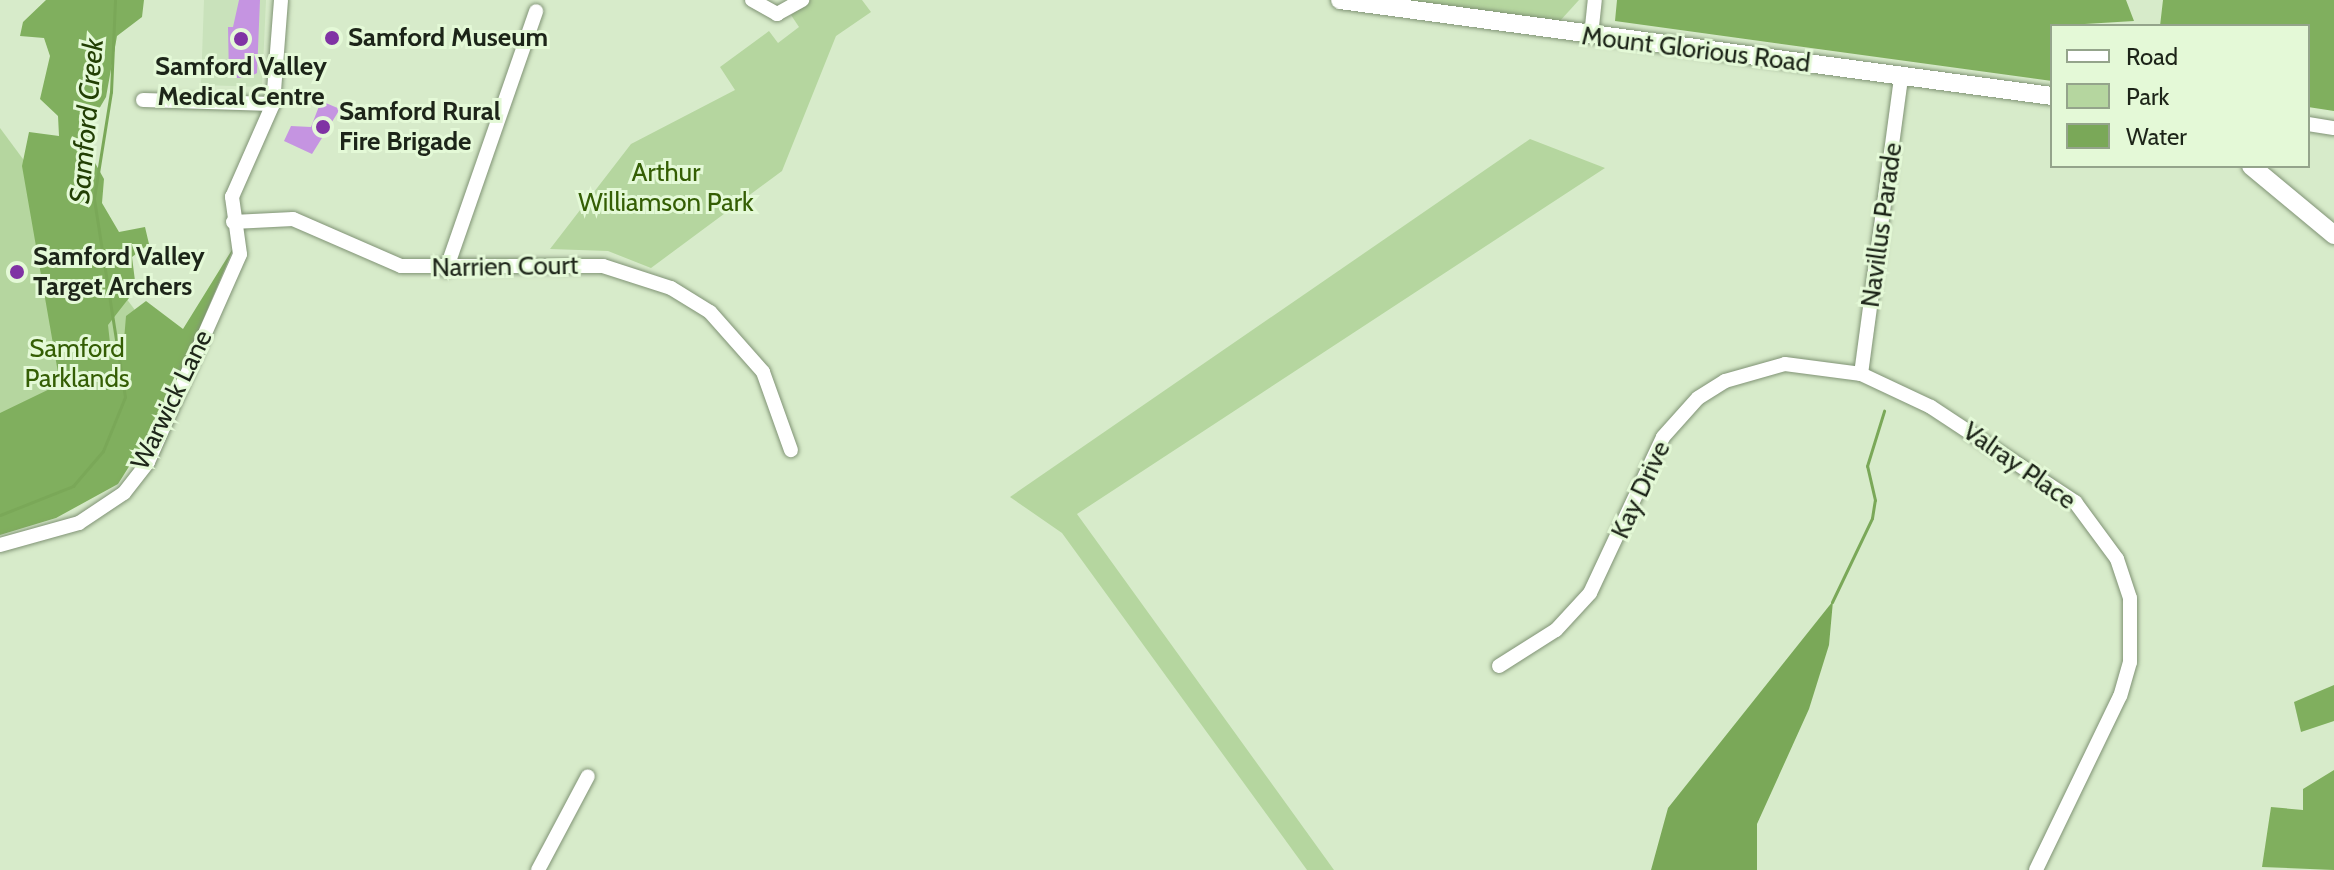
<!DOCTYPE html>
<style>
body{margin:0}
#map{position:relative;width:2334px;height:870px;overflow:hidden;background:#d7ebca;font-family:Cabin,sans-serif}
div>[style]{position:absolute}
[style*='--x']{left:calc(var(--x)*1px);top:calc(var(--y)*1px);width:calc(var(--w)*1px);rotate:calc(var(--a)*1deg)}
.built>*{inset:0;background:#c9e2bb}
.green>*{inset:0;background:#b5d69f}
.forest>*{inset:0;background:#80af5e}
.water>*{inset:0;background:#7aa858}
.stream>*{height:3px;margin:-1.5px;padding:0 1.5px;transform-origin:1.5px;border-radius:1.5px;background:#7aa858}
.building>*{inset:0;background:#c594e1}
.roads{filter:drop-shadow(0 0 2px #809375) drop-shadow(0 0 2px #809375)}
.minor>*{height:14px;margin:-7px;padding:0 7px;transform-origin:7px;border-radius:7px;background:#fff}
.major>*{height:18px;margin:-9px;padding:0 9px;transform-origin:9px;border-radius:9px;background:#fff}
.dots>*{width:22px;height:22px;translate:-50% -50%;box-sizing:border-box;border:4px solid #e4f9d7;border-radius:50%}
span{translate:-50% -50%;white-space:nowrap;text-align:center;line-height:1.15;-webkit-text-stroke:6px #e4f9d7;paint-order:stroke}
.poi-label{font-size:26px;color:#1d2519;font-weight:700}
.left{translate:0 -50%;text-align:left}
.street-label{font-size:26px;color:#1d2519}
.park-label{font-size:26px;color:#345e04}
.water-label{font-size:28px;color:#223f04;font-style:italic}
.legend{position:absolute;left:2050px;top:24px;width:260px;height:144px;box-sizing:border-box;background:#e4f9d7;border:2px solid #94a48b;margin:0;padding:10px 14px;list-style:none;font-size:24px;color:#1d2519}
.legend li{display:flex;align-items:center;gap:16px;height:40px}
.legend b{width:40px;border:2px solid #94a48b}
</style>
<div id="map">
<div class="built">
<div style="clip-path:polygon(204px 0,266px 0,262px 87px,201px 85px)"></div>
</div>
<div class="green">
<div style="clip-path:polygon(810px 0,862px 0,871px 12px,836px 36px,782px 171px,651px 268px,608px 251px,550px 249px,631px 144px,735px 90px,720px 67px,769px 31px,778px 43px,799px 27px,791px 15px)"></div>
<div style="clip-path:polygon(1354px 0,1579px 0,1559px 22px)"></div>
<div style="clip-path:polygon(0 128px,169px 356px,0 524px)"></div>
<div style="clip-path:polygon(1530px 139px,1605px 168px,1077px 514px,1334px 870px,1307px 870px,1062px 533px,1010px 497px)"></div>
</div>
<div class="forest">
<div style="clip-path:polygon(46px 0,144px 0,142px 17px,117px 36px,106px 97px,92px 121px,90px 154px,104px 179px,102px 203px,119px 232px,145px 227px,149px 244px,132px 257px,136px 289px,108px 325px,110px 343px,124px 340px,126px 316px,146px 301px,183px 329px,235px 245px,164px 411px,118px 484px,56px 518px,0 535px,0 413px,60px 384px,22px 166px,29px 132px,59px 136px,58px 116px,40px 99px,50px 56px,44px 38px,20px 36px,23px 22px)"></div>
<div style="clip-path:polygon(1617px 0,2126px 0,2134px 21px,2052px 26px,2052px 81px,1615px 21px)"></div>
<div style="clip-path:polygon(2163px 0,2334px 0,2334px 111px,2308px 107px,2308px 26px,2160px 26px)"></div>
<div style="clip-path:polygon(2334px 685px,2334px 721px,2301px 732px,2294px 702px)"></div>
<div style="clip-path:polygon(2334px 770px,2334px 870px,2262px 867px,2271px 807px,2303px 810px,2303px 789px)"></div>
</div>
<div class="water">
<div style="clip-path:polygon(1833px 601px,1829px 645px,1809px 709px,1757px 824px,1757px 870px,1651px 870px,1668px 808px)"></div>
</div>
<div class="stream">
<div style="--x:0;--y:515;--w:79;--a:-21.7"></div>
<div style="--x:73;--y:486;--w:46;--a:-49.4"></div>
<div style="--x:103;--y:451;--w:58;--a:-67.8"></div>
<div style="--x:125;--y:397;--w:201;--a:-98.9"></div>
<div style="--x:94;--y:198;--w:107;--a:-80.9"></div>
<div style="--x:111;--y:92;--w:92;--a:-87.5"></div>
<div style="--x:1832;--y:602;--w:93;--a:-64.5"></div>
<div style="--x:1872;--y:518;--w:18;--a:-81"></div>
<div style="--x:1875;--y:500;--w:35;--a:-103"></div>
<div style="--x:1867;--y:466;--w:58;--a:-72.8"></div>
</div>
<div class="building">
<div style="clip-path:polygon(239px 0,260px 0,257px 73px,248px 78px,229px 78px,228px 27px,233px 27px)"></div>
<div style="clip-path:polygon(321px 101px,340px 109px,312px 154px,284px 141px,291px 126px,311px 127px)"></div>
</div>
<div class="roads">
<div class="minor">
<div style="--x:752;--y:0;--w:29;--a:29"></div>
<div style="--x:777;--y:14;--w:29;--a:-29"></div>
<div style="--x:1591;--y:36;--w:36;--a:-84"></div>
<div style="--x:143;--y:100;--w:130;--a:1.8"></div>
<div style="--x:2308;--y:124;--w:26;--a:9"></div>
<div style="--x:233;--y:222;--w:60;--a:-2.9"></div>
<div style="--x:293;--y:219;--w:118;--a:23.5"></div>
<div style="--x:401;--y:266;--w:202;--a:0"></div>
<div style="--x:603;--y:266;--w:71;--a:17.9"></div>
<div style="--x:671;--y:288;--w:46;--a:31.6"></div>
<div style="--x:710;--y:312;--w:80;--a:48.5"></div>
<div style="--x:763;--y:372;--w:83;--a:70.3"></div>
<div style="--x:446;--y:270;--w:274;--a:-70.8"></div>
<div style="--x:1861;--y:374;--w:300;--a:-82.3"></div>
<div style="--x:0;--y:545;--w:82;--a:-15.6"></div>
<div style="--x:79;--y:523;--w:54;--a:-33.7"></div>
<div style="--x:124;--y:493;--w:39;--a:-52"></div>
<div style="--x:148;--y:462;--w:227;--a:-66.1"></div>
<div style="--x:240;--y:254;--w:58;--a:-98"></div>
<div style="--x:232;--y:197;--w:102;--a:-66.2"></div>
<div style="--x:273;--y:104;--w:104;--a:-85.6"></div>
<div style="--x:1499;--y:666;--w:67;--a:-32.3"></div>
<div style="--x:1556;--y:630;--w:50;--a:-47.4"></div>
<div style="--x:1590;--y:593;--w:172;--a:-64.9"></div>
<div style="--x:1663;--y:437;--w:52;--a:-48.1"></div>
<div style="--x:1698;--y:398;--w:32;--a:-32"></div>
<div style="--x:1725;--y:381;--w:62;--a:-15.8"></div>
<div style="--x:1785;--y:364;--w:77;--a:7.5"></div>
<div style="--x:1861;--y:374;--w:77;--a:25.2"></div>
<div style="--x:1931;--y:407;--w:173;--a:33.4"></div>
<div style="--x:2075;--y:502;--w:71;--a:53.6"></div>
<div style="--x:2117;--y:559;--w:41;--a:71.6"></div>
<div style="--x:2130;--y:598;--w:64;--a:90"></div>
<div style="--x:2130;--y:662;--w:35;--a:106"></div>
<div style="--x:2120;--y:696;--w:193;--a:115.8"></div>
<div style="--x:538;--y:870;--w:106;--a:-62"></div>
</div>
<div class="major">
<div style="--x:1340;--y:0;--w:718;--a:7.68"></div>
<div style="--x:2251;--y:166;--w:108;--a:39.7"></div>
</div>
</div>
<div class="dots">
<div style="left:332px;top:38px;background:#8033a4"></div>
<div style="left:241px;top:39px;background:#8033a4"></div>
<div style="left:323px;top:127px;background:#8033a4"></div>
<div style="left:17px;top:272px;background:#8033a4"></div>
</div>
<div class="poi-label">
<span class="left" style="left:348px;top:38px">Samford Museum</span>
<span style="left:241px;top:82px">Samford Valley<br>Medical Centre</span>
<span class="left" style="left:339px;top:127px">Samford Rural<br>Fire Brigade</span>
<span class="left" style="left:33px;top:272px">Samford Valley<br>Target Archers</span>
</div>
<div class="street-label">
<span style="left:1696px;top:50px;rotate:7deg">Mount Glorious Road</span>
<span style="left:1882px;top:225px;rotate:-82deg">Navillus Parade</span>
<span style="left:505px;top:267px;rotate:-1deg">Narrien Court</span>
<span style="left:172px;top:400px;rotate:-64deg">Warwick Lane</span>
<span style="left:2019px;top:466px;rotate:35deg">Valray Place</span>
<span style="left:1641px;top:490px;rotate:-65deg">Kay Drive</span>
</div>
<div class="park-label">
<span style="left:666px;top:188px">Arthur<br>Williamson Park</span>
<span style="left:77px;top:364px">Samford<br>Parklands</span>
</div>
<div class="water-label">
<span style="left:86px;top:121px;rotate:-85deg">Samford Creek</span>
</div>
<ul class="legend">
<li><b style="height:10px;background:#fff"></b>Road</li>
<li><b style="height:22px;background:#b5d69f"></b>Park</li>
<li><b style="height:22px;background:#7aa858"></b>Water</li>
</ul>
</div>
